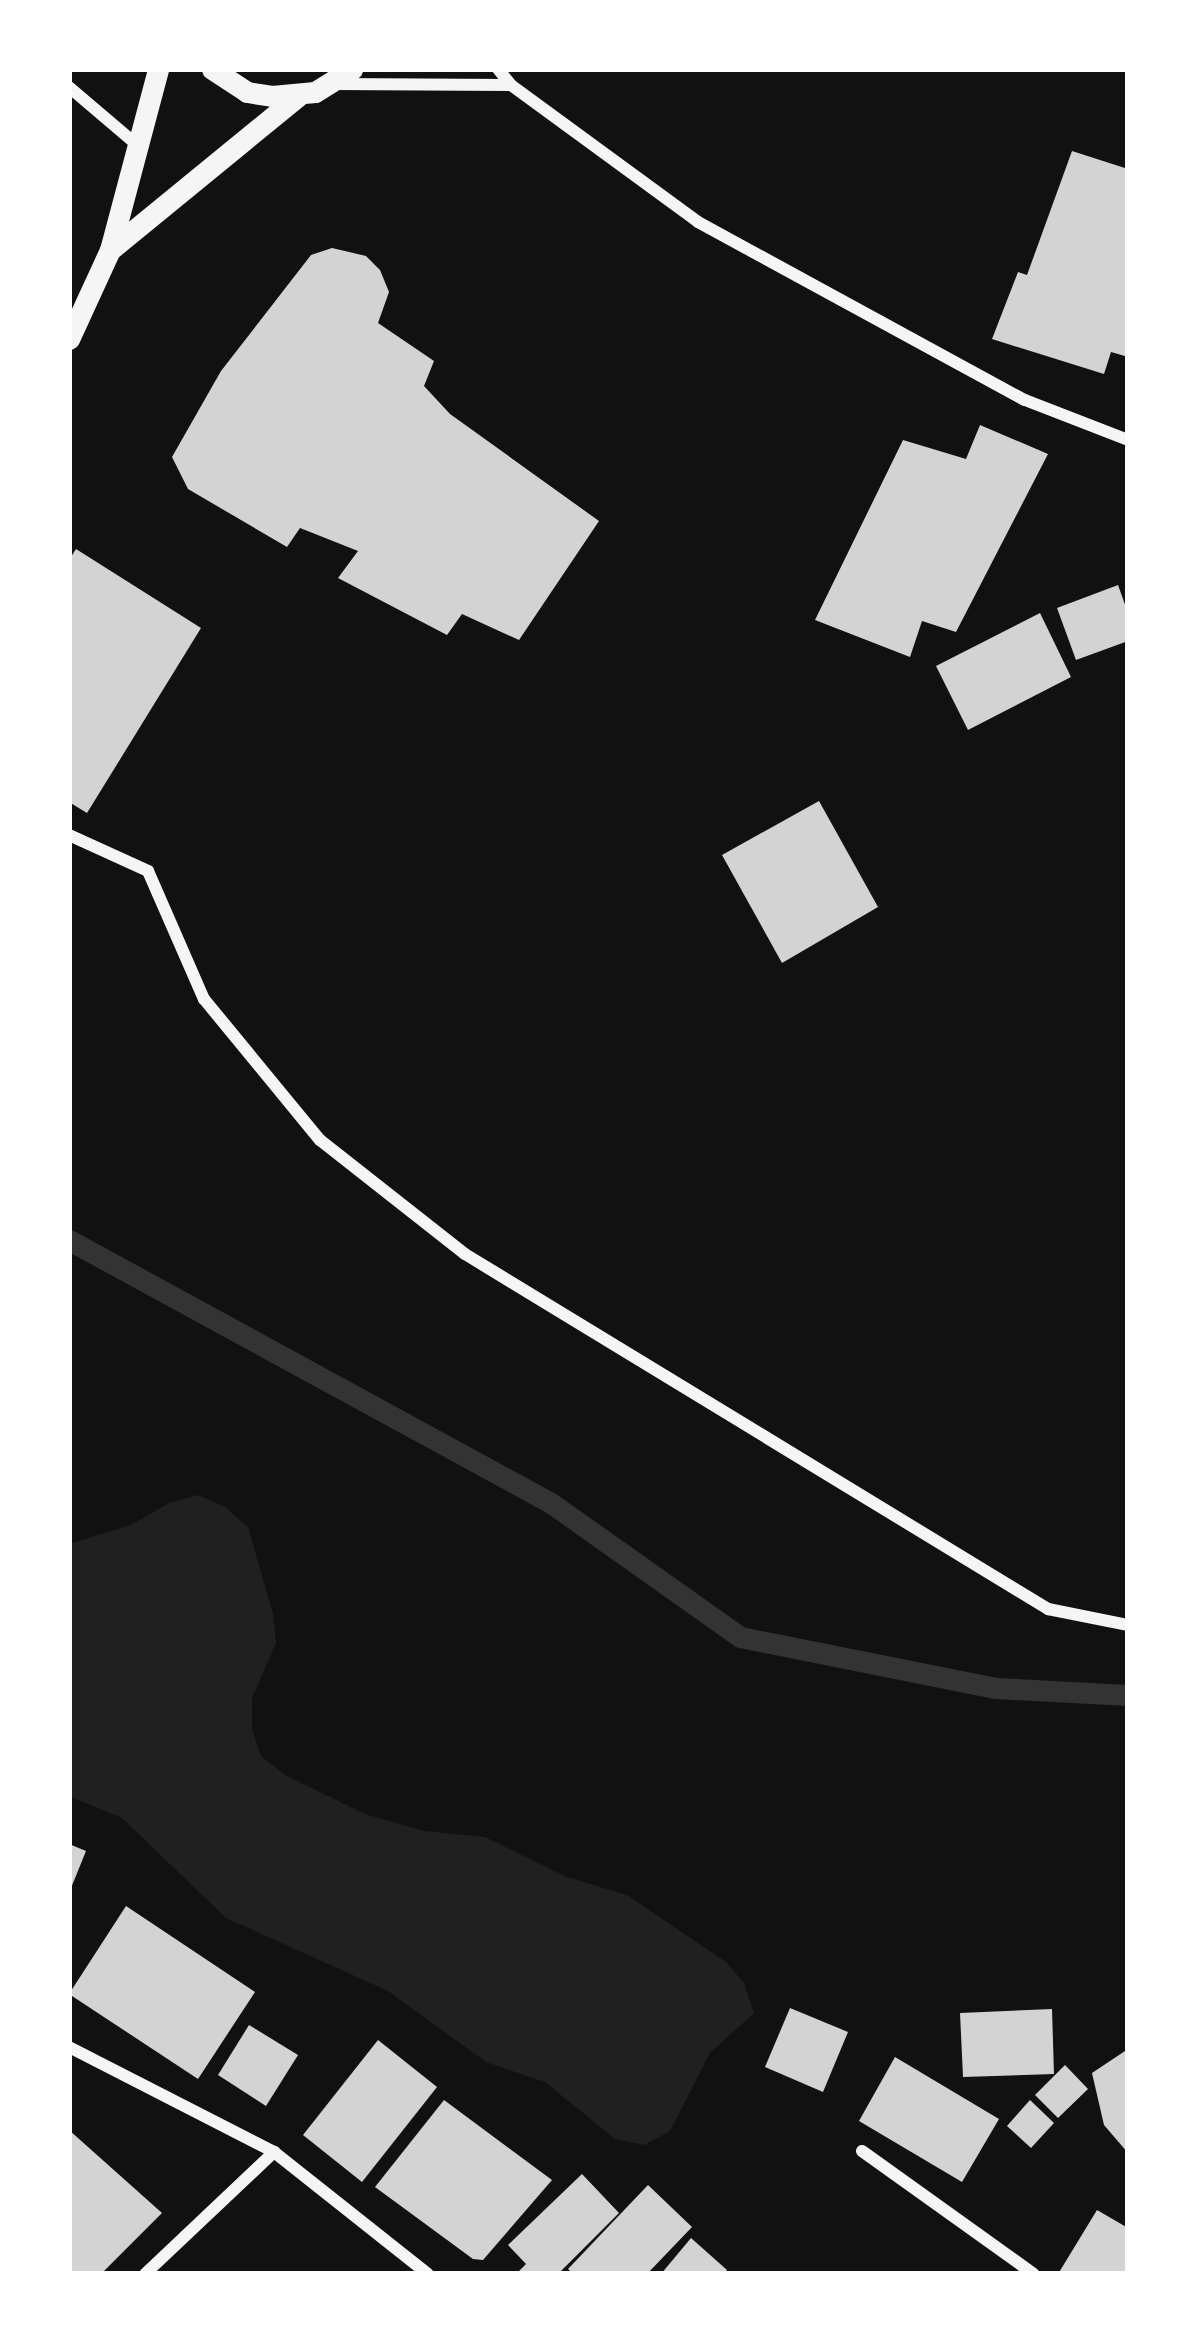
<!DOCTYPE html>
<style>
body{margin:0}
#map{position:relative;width:1197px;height:2343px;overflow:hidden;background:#111;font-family:Jost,sans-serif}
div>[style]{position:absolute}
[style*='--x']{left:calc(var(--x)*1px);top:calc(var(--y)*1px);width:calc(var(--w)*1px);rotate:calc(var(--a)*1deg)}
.green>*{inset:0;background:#202020}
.stream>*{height:21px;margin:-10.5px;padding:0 10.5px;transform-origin:10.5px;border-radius:10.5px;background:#333}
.building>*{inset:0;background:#d3d3d3}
.minor>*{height:12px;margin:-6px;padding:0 6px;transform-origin:6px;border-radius:6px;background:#f5f5f5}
.tertiary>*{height:21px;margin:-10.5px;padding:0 10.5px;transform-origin:10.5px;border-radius:10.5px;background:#f5f5f5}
span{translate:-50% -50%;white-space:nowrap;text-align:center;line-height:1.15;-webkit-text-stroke:9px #fff;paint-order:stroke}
.frame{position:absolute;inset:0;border:72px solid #fff;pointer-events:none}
</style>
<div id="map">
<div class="green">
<div style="clip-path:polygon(198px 1495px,225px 1507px,248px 1527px,273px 1614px,276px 1643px,252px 1698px,252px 1729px,261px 1756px,285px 1775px,365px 1814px,424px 1831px,485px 1837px,567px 1877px,627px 1895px,726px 1962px,744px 1983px,754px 2013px,710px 2053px,670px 2131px,644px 2145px,615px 2139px,545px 2082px,486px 2062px,388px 1991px,226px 1918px,122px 1818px,69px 1796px,69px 1544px,131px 1525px,169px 1503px)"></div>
</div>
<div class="stream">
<div style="--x:69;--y:1240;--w:549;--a:28.62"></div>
<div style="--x:551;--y:1503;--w:232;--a:35.3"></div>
<div style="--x:740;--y:1637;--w:261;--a:11.3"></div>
<div style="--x:996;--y:1688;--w:132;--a:3"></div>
</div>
<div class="building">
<div style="clip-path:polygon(1072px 151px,1128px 169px,1128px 357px,1111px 352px,1104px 374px,992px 339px,1018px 272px,1027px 275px)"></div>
<div style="clip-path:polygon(332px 248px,366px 256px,380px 270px,389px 292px,378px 323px,434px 361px,424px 386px,450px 414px,599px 521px,519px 640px,462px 614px,447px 635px,338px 578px,358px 551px,300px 528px,287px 547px,188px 489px,172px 457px,221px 371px,311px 255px)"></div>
<div style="clip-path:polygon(980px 425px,1048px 454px,956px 632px,922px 621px,910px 657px,815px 620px,903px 440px,966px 459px)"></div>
<div style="clip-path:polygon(76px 549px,201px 628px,87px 813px,69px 802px,69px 560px)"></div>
<div style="clip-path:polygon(1118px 585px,1128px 613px,1128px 641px,1076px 660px,1057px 608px)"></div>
<div style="clip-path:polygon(1040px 613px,1071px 677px,968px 730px,936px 666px)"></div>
<div style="clip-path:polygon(819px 801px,878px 907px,782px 963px,722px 855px)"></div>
<div style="clip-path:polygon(69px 1844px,86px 1851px,69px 1893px)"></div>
<div style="clip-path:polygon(126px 1906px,255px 1992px,198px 2079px,69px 1994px)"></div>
<div style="clip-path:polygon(790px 2008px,848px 2032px,823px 2092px,765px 2067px)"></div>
<div style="clip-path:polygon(1052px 2009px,1054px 2074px,963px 2077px,960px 2013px)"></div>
<div style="clip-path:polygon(249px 2025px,298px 2055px,266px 2106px,218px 2075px)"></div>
<div style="clip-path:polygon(378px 2040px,437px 2087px,362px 2182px,303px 2135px)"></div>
<div style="clip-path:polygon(1128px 2049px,1128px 2153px,1104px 2125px,1092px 2073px)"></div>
<div style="clip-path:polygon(895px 2057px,999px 2119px,962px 2182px,859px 2121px)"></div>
<div style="clip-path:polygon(1065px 2065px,1088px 2089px,1058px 2118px,1035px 2095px)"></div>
<div style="clip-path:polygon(444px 2100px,552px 2180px,483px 2260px,473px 2259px,375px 2187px)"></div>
<div style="clip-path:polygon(1030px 2100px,1054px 2123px,1031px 2148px,1007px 2126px)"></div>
<div style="clip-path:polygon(69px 2130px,162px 2213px,101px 2274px,69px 2274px)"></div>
<div style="clip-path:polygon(582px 2174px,619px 2213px,558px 2274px,516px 2274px,526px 2264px,508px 2245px)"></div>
<div style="clip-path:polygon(648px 2185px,692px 2227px,647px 2274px,573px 2274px,568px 2269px)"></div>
<div style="clip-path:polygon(1097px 2210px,1128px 2228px,1128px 2274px,1058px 2274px)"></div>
<div style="clip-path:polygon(691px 2238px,727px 2270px,724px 2274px,661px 2274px)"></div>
</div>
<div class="minor">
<div style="--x:498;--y:69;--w:21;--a:51"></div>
<div style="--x:511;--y:85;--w:232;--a:36.2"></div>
<div style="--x:698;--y:222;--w:372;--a:28.6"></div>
<div style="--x:1025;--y:400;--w:110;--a:21.2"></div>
<div style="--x:333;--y:84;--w:178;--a:0.3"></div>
<div style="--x:69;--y:87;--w:88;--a:40.4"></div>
<div style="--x:69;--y:835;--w:87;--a:24.5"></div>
<div style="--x:148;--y:871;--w:140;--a:66.4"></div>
<div style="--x:204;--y:999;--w:183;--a:50.6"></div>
<div style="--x:320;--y:1140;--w:184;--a:38.2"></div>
<div style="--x:465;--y:1254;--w:683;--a:31.34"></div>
<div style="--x:1048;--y:1609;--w:82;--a:11.3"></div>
<div style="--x:69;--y:2047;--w:230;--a:27.1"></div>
<div style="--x:274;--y:2152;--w:196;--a:38.4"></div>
<div style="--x:862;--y:2151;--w:211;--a:35.6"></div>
<div style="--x:145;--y:2274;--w:178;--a:-43.4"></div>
</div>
<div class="tertiary">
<div style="--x:212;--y:69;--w:42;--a:33.3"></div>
<div style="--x:247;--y:92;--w:25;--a:9"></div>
<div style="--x:272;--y:96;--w:43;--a:-5.3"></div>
<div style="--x:315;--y:92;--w:44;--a:-31.9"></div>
<div style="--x:110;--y:250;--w:243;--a:-39.3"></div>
<div style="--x:69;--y:339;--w:98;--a:-65.3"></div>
<div style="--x:110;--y:250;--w:187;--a:-75.1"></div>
</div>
<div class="frame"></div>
</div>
